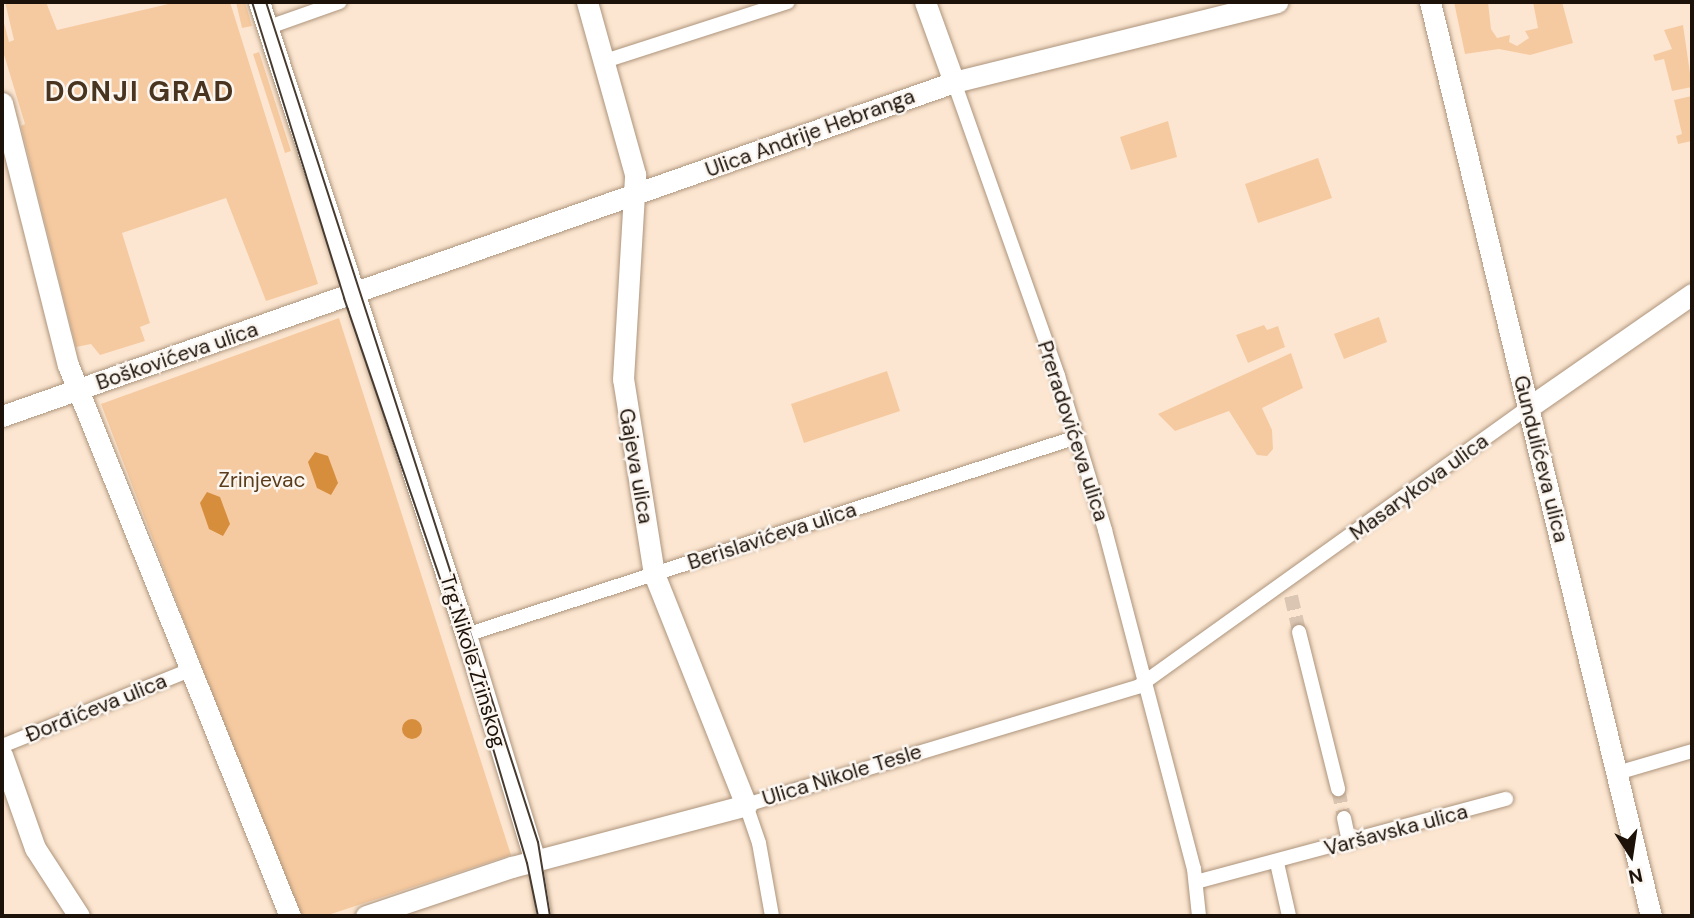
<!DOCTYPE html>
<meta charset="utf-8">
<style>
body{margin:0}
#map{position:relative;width:1694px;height:918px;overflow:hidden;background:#fce6d1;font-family:"DM Sans",sans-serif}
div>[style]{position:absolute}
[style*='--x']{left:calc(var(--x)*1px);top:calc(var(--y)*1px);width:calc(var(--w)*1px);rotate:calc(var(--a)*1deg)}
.green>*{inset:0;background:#f6caa0}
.water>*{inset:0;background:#d68e3d}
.round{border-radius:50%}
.street-tunnel>*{height:14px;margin-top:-7px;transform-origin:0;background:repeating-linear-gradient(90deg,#dac6b3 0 14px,transparent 0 21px)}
.roads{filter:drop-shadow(0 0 2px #ad947c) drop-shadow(0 0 2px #ad947c)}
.street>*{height:14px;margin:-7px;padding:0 7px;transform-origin:7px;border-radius:7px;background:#fff}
.secondary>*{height:21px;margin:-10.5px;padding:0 10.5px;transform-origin:10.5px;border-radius:10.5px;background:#fff}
.tram>*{height:2px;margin:-1px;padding:0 1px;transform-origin:1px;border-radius:1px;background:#473a2f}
span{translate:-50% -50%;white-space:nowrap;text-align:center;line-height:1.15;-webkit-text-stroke:5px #fcf6f1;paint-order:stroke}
.street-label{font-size:21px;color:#1c1209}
.park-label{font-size:21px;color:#5a3c1b}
.district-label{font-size:28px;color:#49341f;font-weight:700;letter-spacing:2px}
.frame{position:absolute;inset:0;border:4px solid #1c1209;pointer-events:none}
.north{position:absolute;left:1596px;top:820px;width:70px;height:70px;-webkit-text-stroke:5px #fcf6f1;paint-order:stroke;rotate:168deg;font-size:19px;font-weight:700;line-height:28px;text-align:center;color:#1c1209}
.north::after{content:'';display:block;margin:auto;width:24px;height:32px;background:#1c1209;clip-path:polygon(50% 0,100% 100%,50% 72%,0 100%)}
</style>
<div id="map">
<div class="green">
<div style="clip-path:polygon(5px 2px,46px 2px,57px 30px,177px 2px,230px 2px,318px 284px,266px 301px,226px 198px,122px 233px,150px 323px,140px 327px,145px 341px,100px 355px,91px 344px,76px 347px,21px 126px,25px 124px,2px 48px,2px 15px,9px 42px,14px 40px)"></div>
<div style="clip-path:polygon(236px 2px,245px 2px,252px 26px,242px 28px)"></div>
<div style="clip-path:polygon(1454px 2px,1488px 2px,1491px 29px,1497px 38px,1510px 35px,1509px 42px,1517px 46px,1529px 38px,1525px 31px,1538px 28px,1533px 2px,1562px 2px,1573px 43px,1530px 55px,1499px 49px,1465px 54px)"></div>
<div style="clip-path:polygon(1683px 25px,1692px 87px,1672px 91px,1664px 59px,1655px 61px,1653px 55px,1672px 49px,1664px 30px)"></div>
<div style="clip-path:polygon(259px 52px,291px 151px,285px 153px,253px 54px)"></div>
<div style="clip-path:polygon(1692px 96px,1692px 141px,1678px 144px,1676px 136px,1682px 134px,1674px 100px)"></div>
<div style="clip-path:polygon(1168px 121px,1177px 157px,1131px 170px,1120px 137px)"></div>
<div style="clip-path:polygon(1318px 158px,1332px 198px,1258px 223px,1245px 184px)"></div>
<div style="clip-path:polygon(1379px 317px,1387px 342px,1344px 359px,1334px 334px)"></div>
<div style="clip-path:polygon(339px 318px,511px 855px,325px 916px,297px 916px,101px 404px)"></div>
<div style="clip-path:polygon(1264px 325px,1267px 330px,1278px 326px,1285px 347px,1248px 363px,1236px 335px)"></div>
<div style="clip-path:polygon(1291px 353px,1303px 388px,1262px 408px,1272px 430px,1273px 449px,1267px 456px,1257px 455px,1229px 411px,1175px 431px,1158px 414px)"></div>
<div style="clip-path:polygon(887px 371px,900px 411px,804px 443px,791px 404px)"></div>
</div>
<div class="water">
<div style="clip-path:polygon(315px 452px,328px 456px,338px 483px,331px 495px,317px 488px,308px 462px)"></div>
<div style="clip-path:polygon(207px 492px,220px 497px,230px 524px,223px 536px,209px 529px,200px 503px)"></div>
<div class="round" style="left:402px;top:719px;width:20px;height:20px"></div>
</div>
<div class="street-tunnel">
<div style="--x:1291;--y:596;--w:37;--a:77"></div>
<div style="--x:1338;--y:789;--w:30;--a:78"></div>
</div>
<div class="roads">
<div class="street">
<div style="--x:266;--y:28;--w:78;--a:-19.4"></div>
<div style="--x:605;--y:61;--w:192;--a:-17.9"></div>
<div style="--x:954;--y:82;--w:312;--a:70.5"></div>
<div style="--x:1058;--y:376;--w:161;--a:73"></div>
<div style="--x:1105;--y:530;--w:350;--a:75.3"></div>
<div style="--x:1194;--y:869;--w:47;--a:83.9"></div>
<div style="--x:1299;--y:632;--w:162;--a:76"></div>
<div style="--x:466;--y:635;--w:642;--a:-17.96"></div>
<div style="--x:2;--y:746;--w:203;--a:-22"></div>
<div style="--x:1617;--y:773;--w:78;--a:-16.3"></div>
<div style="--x:1344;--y:818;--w:25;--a:78"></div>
<div style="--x:535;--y:861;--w:56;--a:80.7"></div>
<div style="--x:1277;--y:863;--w:54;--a:77.2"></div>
<div style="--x:1196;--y:882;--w:321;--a:-15"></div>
<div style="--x:772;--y:916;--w:74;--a:-100.1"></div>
<div style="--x:759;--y:843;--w:40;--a:-108.9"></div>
<div style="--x:746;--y:805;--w:411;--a:-16.8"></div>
<div style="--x:1139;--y:686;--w:478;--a:-35.6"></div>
</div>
<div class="secondary">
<div style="--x:259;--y:2;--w:666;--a:71.89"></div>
<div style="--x:466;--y:635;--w:236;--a:73"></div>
<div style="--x:925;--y:2;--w:85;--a:70.1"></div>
<div style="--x:1430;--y:2;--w:940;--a:76.41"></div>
<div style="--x:2;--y:103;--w:270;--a:75.9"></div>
<div style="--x:68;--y:365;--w:594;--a:68.06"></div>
<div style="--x:1528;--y:408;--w:200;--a:-34.8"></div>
<div style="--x:2;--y:416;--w:1009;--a:-19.33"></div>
<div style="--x:954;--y:82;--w:333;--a:-13.9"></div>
<div style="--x:2;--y:755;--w:99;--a:70.5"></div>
<div style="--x:35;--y:848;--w:81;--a:57.1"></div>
<div style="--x:366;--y:916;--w:154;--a:-18.6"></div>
<div style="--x:512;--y:867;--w:242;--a:-14.8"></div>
<div style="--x:746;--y:805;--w:249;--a:-111.7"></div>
<div style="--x:654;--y:574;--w:197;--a:-99"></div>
<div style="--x:623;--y:379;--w:205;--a:-86.6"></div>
<div style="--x:635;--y:174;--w:179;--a:-105.6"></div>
</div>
</div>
<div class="tram">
<div style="--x:252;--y:2;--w:310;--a:72.7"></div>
<div style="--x:344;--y:298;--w:358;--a:71.1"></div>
<div style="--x:460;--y:637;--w:236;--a:73.5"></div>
<div style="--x:527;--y:863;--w:54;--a:78.3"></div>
<div style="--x:266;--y:2;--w:883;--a:72.06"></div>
<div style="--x:538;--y:842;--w:75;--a:80.8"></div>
</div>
<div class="street-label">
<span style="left:810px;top:133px;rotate:-20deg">Ulica Andrije Hebranga</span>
<span style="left:177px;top:356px;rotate:-19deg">Boškovićeva ulica</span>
<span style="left:1073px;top:431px;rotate:72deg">Preradovićeva ulica</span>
<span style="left:1541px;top:459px;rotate:76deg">Gundulićeva ulica</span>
<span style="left:636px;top:466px;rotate:80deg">Gajeva ulica</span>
<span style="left:1419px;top:487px;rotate:-36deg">Masarykova ulica</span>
<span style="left:772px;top:536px;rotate:-18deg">Berislavićeva ulica</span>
<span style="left:473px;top:661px;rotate:73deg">Trg Nikole Zrinskog</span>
<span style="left:96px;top:708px;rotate:-22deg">Đorđićeva ulica</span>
<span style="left:842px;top:775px;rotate:-17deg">Ulica Nikole Tesle</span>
<span style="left:1396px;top:830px;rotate:-15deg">Varšavska ulica</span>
</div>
<div class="park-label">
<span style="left:262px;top:480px">Zrinjevac</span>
</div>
<div class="district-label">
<span style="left:140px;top:92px">DONJI GRAD</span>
</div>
<div class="frame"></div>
<div class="north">N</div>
</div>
